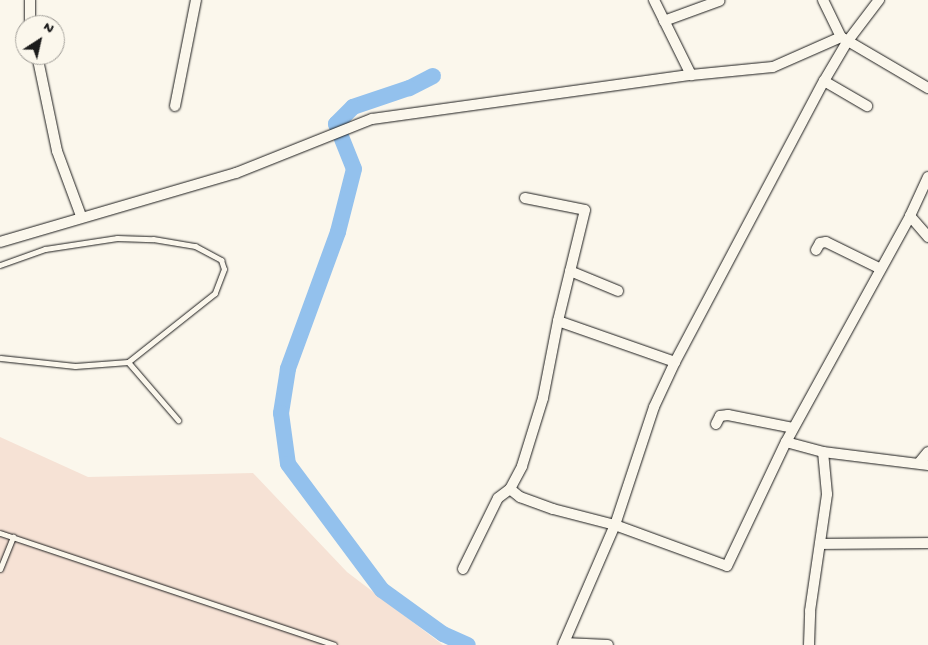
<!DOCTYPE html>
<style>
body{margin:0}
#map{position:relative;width:928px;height:645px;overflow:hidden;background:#fbf7ec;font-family:"Gochi Hand",sans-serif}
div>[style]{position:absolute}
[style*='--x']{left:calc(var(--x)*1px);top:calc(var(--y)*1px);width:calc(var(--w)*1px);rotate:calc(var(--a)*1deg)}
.built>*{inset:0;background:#f6e2d5}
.river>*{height:16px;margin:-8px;padding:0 8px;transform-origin:8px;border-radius:8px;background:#93c1ed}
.roads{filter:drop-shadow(0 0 1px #1c1c1c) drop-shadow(0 0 1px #1c1c1c)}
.lane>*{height:5px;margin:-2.5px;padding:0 2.5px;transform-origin:2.5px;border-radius:2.5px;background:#fbf7ec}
.street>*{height:10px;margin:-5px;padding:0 5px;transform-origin:5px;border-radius:5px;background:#fbf7ec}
span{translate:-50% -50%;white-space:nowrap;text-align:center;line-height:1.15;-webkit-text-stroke:4px #fbf7ec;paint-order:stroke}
.north{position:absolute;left:15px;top:15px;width:50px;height:50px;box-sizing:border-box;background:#fbf7ec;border:1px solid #a29f99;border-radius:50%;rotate:35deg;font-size:14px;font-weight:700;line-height:20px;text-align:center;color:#1c1c1c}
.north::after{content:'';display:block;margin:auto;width:18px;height:22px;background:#1c1c1c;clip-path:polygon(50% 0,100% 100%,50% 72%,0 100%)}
</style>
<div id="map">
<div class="built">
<div style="clip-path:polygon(0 437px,88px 477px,253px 473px,347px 572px,443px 645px,0 645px)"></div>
</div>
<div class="river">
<div style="--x:433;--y:76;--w:27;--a:153"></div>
<div style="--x:409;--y:88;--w:59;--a:161.3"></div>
<div style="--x:353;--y:107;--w:24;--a:135"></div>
<div style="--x:336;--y:124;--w:48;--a:68.2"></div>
<div style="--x:354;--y:169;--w:65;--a:104.3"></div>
<div style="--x:338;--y:232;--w:146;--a:110.1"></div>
<div style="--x:288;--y:369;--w:45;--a:99"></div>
<div style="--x:281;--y:413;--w:51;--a:82.2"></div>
<div style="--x:288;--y:464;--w:157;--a:53.3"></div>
<div style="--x:382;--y:590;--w:75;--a:35.8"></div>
<div style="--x:443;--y:634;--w:27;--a:24"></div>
</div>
<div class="roads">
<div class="lane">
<div style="--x:0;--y:265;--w:48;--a:-19.6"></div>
<div style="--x:45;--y:249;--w:73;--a:-8.7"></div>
<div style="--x:117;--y:238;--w:36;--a:2"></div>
<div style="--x:153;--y:239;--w:43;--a:9.5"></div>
<div style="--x:195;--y:246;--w:30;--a:28"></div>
<div style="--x:221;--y:260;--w:9;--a:72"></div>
<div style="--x:224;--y:269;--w:26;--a:111"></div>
<div style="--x:215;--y:293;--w:111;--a:141.6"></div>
<div style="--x:128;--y:362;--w:53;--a:175.7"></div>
<div style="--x:75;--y:366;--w:75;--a:-173.9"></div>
<div style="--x:128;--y:362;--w:77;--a:49.2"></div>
<div style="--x:0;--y:533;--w:352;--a:18.5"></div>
<div style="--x:0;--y:569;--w:35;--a:-68"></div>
</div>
<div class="street">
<div style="--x:30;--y:0;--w:25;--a:90"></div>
<div style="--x:654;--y:0;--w:84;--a:63.7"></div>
<div style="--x:823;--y:0;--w:41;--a:64.1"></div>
<div style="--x:841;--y:37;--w:101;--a:30.4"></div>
<div style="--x:664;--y:21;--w:59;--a:-20"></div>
<div style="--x:37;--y:55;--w:98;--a:78.2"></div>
<div style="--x:57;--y:151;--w:69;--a:69.7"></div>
<div style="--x:824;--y:81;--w:50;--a:30.2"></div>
<div style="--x:175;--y:106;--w:108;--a:-78.8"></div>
<div style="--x:525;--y:198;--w:61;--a:11.3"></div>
<div style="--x:585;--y:210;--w:114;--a:103.7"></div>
<div style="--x:558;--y:321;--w:124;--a:19.3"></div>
<div style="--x:910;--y:216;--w:28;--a:49"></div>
<div style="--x:0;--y:242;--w:246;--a:-16.3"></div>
<div style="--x:236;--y:173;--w:146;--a:-21.7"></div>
<div style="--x:372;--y:119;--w:322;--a:-7.9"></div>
<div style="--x:691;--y:75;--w:82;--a:-5.6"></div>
<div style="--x:773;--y:67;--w:74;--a:-23.8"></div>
<div style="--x:816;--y:250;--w:8;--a:-60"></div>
<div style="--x:820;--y:243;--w:6;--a:-9"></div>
<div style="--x:826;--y:242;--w:59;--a:26.1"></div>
<div style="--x:570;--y:271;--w:52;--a:22.6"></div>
<div style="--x:716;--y:424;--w:9;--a:-63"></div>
<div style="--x:720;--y:416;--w:8;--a:-7"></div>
<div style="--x:728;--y:415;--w:66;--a:11.3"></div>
<div style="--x:786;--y:442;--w:38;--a:15"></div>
<div style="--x:823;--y:452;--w:106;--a:7.1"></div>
<div style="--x:919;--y:463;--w:14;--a:-51"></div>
<div style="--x:510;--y:489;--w:13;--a:39"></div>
<div style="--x:520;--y:497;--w:35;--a:20"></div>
<div style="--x:553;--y:509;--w:64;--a:14.5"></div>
<div style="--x:615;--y:525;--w:119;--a:20.1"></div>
<div style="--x:727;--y:566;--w:137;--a:-64.6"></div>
<div style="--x:786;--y:442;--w:258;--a:-61.2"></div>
<div style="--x:910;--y:216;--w:43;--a:-65.2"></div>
<div style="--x:820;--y:544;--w:108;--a:-0.5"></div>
<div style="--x:463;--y:569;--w:79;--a:-63.8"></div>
<div style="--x:498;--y:498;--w:15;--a:-37"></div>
<div style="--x:510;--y:489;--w:26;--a:-62"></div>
<div style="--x:522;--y:466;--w:71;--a:-72.8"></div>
<div style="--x:543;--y:398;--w:78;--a:-79"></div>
<div style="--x:564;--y:643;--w:44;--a:2.6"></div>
<div style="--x:563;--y:645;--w:131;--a:-66.6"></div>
<div style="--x:615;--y:525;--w:124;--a:-71.7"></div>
<div style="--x:654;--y:407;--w:50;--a:-65"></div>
<div style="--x:675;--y:362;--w:318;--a:-62.1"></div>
<div style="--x:824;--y:81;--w:45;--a:-59.5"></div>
<div style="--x:847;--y:42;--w:53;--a:-52.7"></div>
<div style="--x:809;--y:645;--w:34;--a:-88"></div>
<div style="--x:810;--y:611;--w:118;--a:-81.7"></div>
<div style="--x:827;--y:494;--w:42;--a:-95.4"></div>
</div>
</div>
<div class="north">N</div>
</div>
